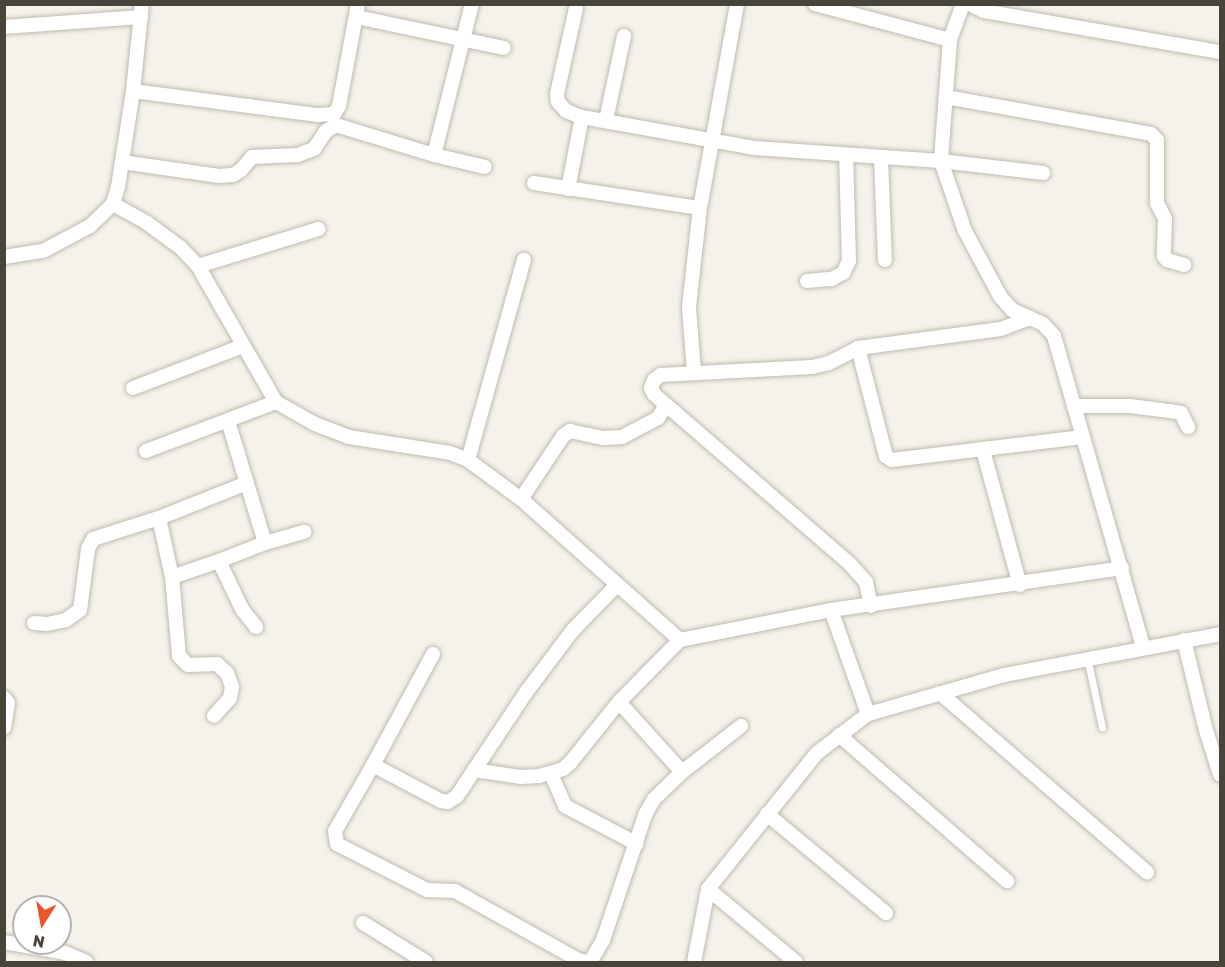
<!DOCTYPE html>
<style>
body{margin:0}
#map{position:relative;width:1225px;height:967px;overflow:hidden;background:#f5f2ec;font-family:Rubik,sans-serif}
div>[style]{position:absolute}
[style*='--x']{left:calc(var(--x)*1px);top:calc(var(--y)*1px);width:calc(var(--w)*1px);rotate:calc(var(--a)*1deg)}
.roads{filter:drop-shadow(0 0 2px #c0bbaf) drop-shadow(0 0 2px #c0bbaf)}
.service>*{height:7px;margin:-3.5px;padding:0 3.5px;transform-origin:3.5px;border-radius:3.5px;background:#fff}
.minor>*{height:14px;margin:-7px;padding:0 7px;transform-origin:7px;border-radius:7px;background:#fff}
span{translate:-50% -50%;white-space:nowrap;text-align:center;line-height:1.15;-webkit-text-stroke:4.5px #fff;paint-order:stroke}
.frame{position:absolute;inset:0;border:6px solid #49443a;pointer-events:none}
.north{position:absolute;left:12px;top:895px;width:60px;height:60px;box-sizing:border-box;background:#fff;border:2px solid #b6b4b0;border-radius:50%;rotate:191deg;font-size:16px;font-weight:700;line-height:24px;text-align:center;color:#49443a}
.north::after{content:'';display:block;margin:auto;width:21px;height:27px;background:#e9562e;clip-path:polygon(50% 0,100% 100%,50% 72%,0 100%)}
</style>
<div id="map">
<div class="roads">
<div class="service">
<div style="--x:1087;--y:657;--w:72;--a:77.9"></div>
</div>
<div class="minor">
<div style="--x:815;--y:4;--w:140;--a:14.9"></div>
<div style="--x:963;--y:4;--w:38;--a:110"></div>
<div style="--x:950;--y:40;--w:121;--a:94.3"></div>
<div style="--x:941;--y:161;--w:74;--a:71.1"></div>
<div style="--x:965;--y:231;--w:74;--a:61.7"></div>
<div style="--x:1000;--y:296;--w:18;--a:49"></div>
<div style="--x:1012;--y:310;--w:34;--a:24"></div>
<div style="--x:1043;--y:324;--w:16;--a:47"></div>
<div style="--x:1054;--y:336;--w:323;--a:74"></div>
<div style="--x:969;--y:4;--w:17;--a:25"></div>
<div style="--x:984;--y:11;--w:240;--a:9.9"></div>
<div style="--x:576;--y:8;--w:88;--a:102.5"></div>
<div style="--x:557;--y:94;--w:8;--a:83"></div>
<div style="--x:558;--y:102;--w:12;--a:48"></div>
<div style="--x:566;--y:111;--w:17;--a:21"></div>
<div style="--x:582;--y:117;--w:176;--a:10.2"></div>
<div style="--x:755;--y:148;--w:186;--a:4"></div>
<div style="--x:941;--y:161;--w:103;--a:6.7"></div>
<div style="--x:357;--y:17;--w:150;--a:11.9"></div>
<div style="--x:4;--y:27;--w:137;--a:-4.2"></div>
<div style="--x:133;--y:91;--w:187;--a:7.4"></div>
<div style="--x:318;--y:115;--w:16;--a:-4"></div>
<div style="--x:334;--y:114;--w:9;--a:-58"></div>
<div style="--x:339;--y:106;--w:104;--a:-79.4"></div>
<div style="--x:946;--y:97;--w:208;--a:10.2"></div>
<div style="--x:1151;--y:134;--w:8;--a:45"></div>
<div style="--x:1157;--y:140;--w:63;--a:90"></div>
<div style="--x:1157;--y:203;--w:18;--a:63"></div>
<div style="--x:1165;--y:219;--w:37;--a:92"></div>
<div style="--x:1164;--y:256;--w:5;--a:53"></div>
<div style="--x:1167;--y:260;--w:18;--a:16"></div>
<div style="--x:606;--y:120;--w:86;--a:-77.9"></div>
<div style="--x:434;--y:155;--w:156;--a:-75.9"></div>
<div style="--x:881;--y:158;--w:102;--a:87.8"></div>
<div style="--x:122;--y:162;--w:98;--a:8.2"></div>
<div style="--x:219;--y:176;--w:14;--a:-4"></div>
<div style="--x:233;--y:175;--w:9;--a:-32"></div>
<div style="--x:241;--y:170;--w:17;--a:-50"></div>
<div style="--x:252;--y:157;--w:46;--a:-2.5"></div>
<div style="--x:298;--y:155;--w:17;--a:-21"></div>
<div style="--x:314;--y:149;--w:22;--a:-56"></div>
<div style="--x:326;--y:131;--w:12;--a:-31"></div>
<div style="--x:336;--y:125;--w:102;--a:17"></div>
<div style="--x:434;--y:155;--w:52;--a:13.2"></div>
<div style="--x:534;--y:183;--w:168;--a:8.6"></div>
<div style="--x:568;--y:189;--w:73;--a:-79"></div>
<div style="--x:113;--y:204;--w:39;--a:29"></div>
<div style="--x:147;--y:223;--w:42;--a:36.3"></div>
<div style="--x:181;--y:248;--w:25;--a:47"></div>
<div style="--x:198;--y:266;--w:157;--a:60.2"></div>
<div style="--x:276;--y:402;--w:45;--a:29.4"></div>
<div style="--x:315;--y:424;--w:36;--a:21"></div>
<div style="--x:349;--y:437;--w:102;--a:9"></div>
<div style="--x:450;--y:453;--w:19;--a:21"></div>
<div style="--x:468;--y:460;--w:66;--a:36.3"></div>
<div style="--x:521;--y:499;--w:213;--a:41.6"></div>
<div style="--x:4;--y:257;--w:39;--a:-9"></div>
<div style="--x:43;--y:251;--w:53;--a:-28"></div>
<div style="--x:90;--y:226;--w:32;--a:-44"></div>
<div style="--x:113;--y:204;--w:18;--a:-74"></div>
<div style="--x:118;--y:187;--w:97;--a:-81.1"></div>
<div style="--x:133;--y:91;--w:87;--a:-84.1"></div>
<div style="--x:198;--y:266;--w:126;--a:-17.1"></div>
<div style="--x:807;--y:281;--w:25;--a:-5"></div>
<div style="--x:832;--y:279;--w:13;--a:-29"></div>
<div style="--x:843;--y:273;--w:13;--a:-63"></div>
<div style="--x:849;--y:261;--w:105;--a:-91.6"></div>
<div style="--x:858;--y:348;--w:112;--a:75.5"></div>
<div style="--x:886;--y:456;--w:7;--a:34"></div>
<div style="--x:892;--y:460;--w:192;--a:-6.9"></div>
<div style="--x:694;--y:372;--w:65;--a:-94.4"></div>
<div style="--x:689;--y:307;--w:100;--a:-83.7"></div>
<div style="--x:700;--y:208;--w:207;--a:-79.7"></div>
<div style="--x:133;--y:388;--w:118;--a:-20.9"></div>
<div style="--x:1074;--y:406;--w:56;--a:0"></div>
<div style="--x:1130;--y:406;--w:46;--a:7.4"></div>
<div style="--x:1176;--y:412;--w:5;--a:11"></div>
<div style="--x:1181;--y:413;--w:16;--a:63"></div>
<div style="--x:228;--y:421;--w:127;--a:73.1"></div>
<div style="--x:983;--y:450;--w:140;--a:74.7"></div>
<div style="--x:146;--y:451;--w:139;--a:-20.7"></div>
<div style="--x:468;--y:460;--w:208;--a:-74.4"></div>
<div style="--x:247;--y:483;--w:95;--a:158.3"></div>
<div style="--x:159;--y:518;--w:60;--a:77.6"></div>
<div style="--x:172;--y:577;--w:50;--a:-18.8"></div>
<div style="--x:219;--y:561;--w:53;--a:64.4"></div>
<div style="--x:242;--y:609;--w:23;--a:52"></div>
<div style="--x:521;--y:499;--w:76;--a:-56.3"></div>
<div style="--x:563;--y:436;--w:9;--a:-36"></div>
<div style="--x:570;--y:431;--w:34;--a:12"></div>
<div style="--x:603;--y:438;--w:19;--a:-3"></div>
<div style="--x:622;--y:437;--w:41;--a:-27.8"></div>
<div style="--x:658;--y:418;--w:15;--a:-58"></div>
<div style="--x:219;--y:561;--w:49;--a:-21.4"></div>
<div style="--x:265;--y:543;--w:41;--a:-15.8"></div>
<div style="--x:172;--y:577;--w:79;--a:84.9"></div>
<div style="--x:179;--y:656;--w:13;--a:45"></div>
<div style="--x:188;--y:665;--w:29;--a:-2"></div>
<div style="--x:217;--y:664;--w:13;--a:42"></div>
<div style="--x:227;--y:673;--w:15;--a:70"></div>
<div style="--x:232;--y:687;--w:11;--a:100"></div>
<div style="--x:230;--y:698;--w:24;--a:132"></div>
<div style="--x:871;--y:606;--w:25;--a:-102"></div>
<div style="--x:866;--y:582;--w:24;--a:-132"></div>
<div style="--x:850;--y:564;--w:259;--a:-139.1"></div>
<div style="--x:654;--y:394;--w:7;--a:-117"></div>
<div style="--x:651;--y:388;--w:9;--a:-69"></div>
<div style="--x:654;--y:380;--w:9;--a:-36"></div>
<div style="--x:661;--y:375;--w:151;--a:-3"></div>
<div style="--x:812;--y:367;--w:17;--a:-13"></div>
<div style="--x:829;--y:363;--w:33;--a:-27"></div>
<div style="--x:858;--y:348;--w:144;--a:-7.6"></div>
<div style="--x:1001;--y:329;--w:31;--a:-21"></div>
<div style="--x:831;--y:610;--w:110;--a:70.4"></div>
<div style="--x:34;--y:623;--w:13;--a:4"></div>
<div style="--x:47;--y:624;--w:19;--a:-12"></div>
<div style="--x:66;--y:620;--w:17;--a:-36"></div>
<div style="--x:80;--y:610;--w:62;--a:-82.5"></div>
<div style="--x:88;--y:549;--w:11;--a:-63"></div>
<div style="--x:93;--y:539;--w:69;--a:-17.7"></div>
<div style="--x:1184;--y:640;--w:93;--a:76.3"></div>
<div style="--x:1206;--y:730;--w:47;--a:72.7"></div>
<div style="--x:433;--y:654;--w:126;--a:118.4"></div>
<div style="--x:373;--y:765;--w:77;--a:27.9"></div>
<div style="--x:441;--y:801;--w:7;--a:8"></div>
<div style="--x:448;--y:802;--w:11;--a:-34"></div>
<div style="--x:457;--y:796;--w:126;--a:-56.3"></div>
<div style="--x:527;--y:691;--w:76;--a:-53"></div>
<div style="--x:573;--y:630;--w:62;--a:-45.7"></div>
<div style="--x:940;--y:693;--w:274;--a:40.9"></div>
<div style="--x:4;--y:698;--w:6;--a:51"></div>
<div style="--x:8;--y:703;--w:25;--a:99"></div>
<div style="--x:839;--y:735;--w:223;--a:41"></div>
<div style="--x:373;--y:765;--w:76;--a:119.9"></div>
<div style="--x:335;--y:831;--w:13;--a:81"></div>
<div style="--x:337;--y:844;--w:101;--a:27.1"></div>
<div style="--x:427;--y:890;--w:28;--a:2"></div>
<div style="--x:455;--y:891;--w:143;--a:29.2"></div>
<div style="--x:580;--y:961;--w:10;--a:6"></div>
<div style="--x:590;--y:962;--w:26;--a:-59"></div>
<div style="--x:603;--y:940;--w:132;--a:-71.4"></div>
<div style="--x:645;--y:815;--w:18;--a:-61"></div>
<div style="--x:654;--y:799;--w:39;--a:-44"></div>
<div style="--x:682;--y:772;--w:75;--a:-37.9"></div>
<div style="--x:474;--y:770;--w:48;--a:8.5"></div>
<div style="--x:521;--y:777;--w:18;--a:-3"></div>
<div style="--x:539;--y:776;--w:25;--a:-16"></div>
<div style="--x:563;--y:769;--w:9;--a:-41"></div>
<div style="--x:570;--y:763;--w:78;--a:-51.2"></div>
<div style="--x:682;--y:772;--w:94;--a:-132"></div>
<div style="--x:619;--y:702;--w:87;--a:-45.5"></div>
<div style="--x:680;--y:640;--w:154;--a:-11.2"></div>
<div style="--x:831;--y:610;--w:294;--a:-8.2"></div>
<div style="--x:551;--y:774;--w:35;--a:66"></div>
<div style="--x:565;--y:806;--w:81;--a:27.8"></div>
<div style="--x:767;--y:814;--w:155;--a:39.8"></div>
<div style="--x:708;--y:889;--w:114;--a:39.7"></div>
<div style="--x:363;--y:923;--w:74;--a:31.8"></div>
<div style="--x:4;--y:942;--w:62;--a:10.2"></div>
<div style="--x:65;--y:953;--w:23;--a:23"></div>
<div style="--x:694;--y:962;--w:74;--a:-79.1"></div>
<div style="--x:708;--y:889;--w:174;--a:-51.3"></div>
<div style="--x:817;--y:753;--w:64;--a:-37.4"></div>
<div style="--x:868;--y:714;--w:141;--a:-16"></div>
<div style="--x:1004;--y:675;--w:220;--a:-10.7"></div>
</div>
</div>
<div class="frame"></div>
<div class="north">N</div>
</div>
